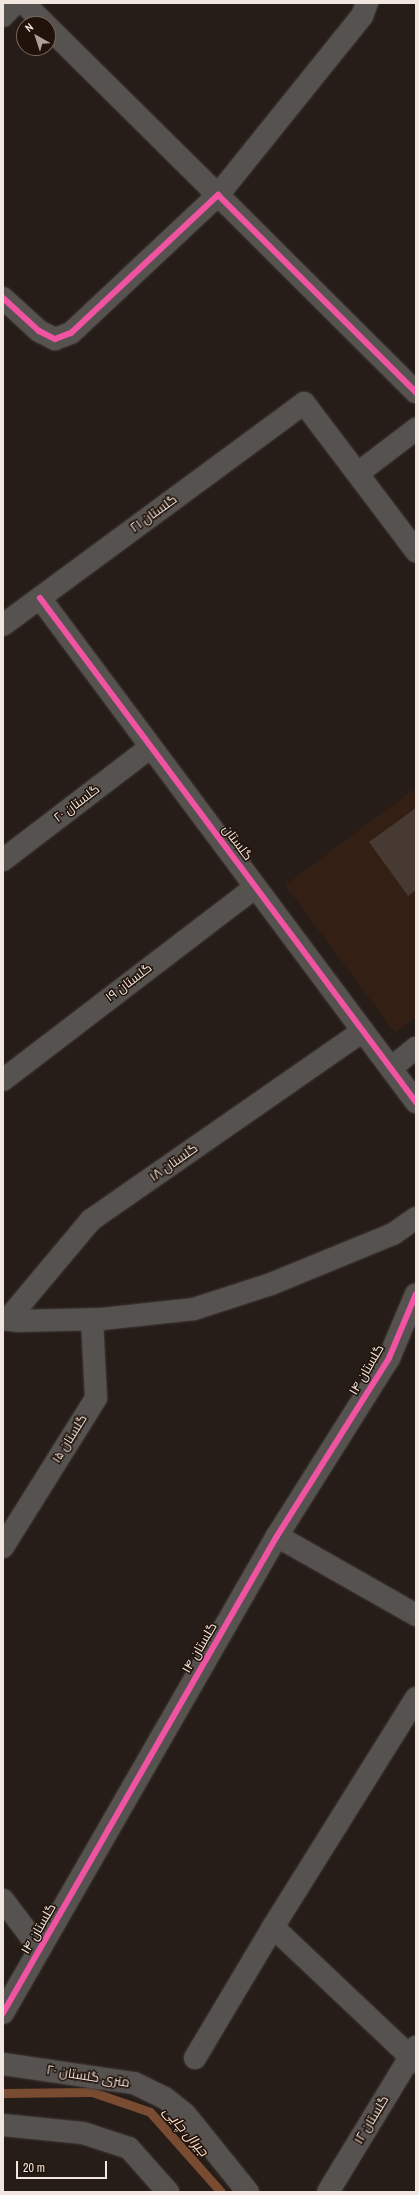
<!DOCTYPE html>
<meta charset="utf-8">
<style>
body{margin:0}
#map{position:relative;width:419px;height:2195px;overflow:hidden;background:#261d19;font-family:"Archivo Narrow",Cairo,sans-serif}
div>[style]{position:absolute}
[style*='--x']{left:calc(var(--x)*1px);top:calc(var(--y)*1px);width:calc(var(--w)*1px);rotate:calc(var(--a)*1deg)}
.built>*{inset:0;background:#331f14}
.stream>*{height:9px;margin:-4.5px;padding:0 4.5px;transform-origin:4.5px;border-radius:4.5px;background:#794c32}
.building>*{inset:0;background:#473a33}
.roads{filter:drop-shadow(0 0 1px #423a36) drop-shadow(0 0 1px #423a36)}
.minor>*{height:22px;margin:-11px;padding:0 11px;transform-origin:11px;border-radius:11px;background:#565250}
.cycleway>*{height:6px;margin:-3px;padding:0 3px;transform-origin:3px;border-radius:3px;background:#f153a3}
span{translate:-50% -50%;white-space:nowrap;text-align:center;line-height:1.15;-webkit-text-stroke:3px #22130a;paint-order:stroke}
.street-label{font-size:13px;color:#f2e7e0}
.water-label{font-size:14px;color:#fbdcca;font-style:italic}
.frame{position:absolute;inset:0;border:4px solid #f2e7e0;pointer-events:none}
.north{position:absolute;left:16px;top:16px;width:40px;height:40px;box-sizing:border-box;background:#22130a;border:1px solid #756860;border-radius:50%;rotate:321deg;font-size:11px;font-weight:700;line-height:16px;text-align:center;color:#f2e7e0}
.north::after{content:'';display:block;margin:auto;width:14px;height:18px;background:#aba09a;clip-path:polygon(50% 0,100% 100%,50% 72%,0 100%)}
.scale{position:absolute;left:16px;top:2161px;width:91px;height:18px;box-sizing:border-box;border:2px solid #f2e7e0;border-top:0;padding-left:5px;font-size:12px;line-height:14px;white-space:nowrap;color:#f2e7e0;-webkit-text-stroke:3px #22130a;paint-order:stroke}
</style>
<div id="map">
<div class="built">
<div style="clip-path:polygon(416px 788px,416px 1017px,395px 1033px,285px 885px)"></div>
</div>
<div class="stream">
<div style="--x:3;--y:2093;--w:89;--a:-0.6"></div>
<div style="--x:92;--y:2092;--w:61;--a:19"></div>
<div style="--x:150;--y:2112;--w:107;--a:48.4"></div>
</div>
<div class="building">
<div style="clip-path:polygon(416px 808px,416px 890px,408px 896px,369px 842px)"></div>
</div>
<div class="roads">
<div class="minor">
<div style="--x:24;--y:3;--w:30;--a:45"></div>
<div style="--x:3;--y:16;--w:18;--a:-47"></div>
<div style="--x:48;--y:27;--w:239;--a:44.7"></div>
<div style="--x:218;--y:195;--w:230;--a:-51.2"></div>
<div style="--x:362;--y:16;--w:14;--a:-69"></div>
<div style="--x:3;--y:298;--w:49;--a:42.5"></div>
<div style="--x:39;--y:331;--w:18;--a:27"></div>
<div style="--x:55;--y:339;--w:17;--a:-21"></div>
<div style="--x:71;--y:333;--w:202;--a:-43.2"></div>
<div style="--x:218;--y:195;--w:279;--a:44.9"></div>
<div style="--x:358;--y:473;--w:73;--a:-37.2"></div>
<div style="--x:40;--y:598;--w:629;--a:53.28"></div>
<div style="--x:3;--y:625;--w:374;--a:-36.4"></div>
<div style="--x:304;--y:403;--w:186;--a:52.9"></div>
<div style="--x:3;--y:860;--w:186;--a:-37.4"></div>
<div style="--x:391;--y:1068;--w:32;--a:-39"></div>
<div style="--x:3;--y:1080;--w:317;--a:-37.4"></div>
<div style="--x:3;--y:1319;--w:15;--a:8"></div>
<div style="--x:18;--y:1321;--w:84;--a:-1.4"></div>
<div style="--x:102;--y:1319;--w:93;--a:-6.2"></div>
<div style="--x:194;--y:1309;--w:81;--a:-18"></div>
<div style="--x:271;--y:1284;--w:132;--a:-22.3"></div>
<div style="--x:393;--y:1234;--w:28;--a:-35"></div>
<div style="--x:8;--y:1319;--w:129;--a:-50"></div>
<div style="--x:91;--y:1220;--w:331;--a:-34.8"></div>
<div style="--x:277;--y:1536;--w:160;--a:29.6"></div>
<div style="--x:3;--y:1547;--w:176;--a:-58"></div>
<div style="--x:96;--y:1398;--w:79;--a:-92.9"></div>
<div style="--x:3;--y:1900;--w:61;--a:52.9"></div>
<div style="--x:273;--y:1927;--w:197;--a:43.4"></div>
<div style="--x:3;--y:2013;--w:550;--a:-60.13"></div>
<div style="--x:277;--y:1536;--w:210;--a:-57.8"></div>
<div style="--x:389;--y:1358;--w:69;--a:-67.1"></div>
<div style="--x:195;--y:2058;--w:152;--a:-59.2"></div>
<div style="--x:273;--y:1927;--w:270;--a:-58"></div>
<div style="--x:3;--y:2064;--w:132;--a:8.3"></div>
<div style="--x:134;--y:2083;--w:34;--a:26"></div>
<div style="--x:165;--y:2098;--w:26;--a:39"></div>
<div style="--x:185;--y:2114;--w:100;--a:51.1"></div>
<div style="--x:3;--y:2125;--w:80;--a:5.7"></div>
<div style="--x:83;--y:2133;--w:48;--a:18.1"></div>
<div style="--x:129;--y:2148;--w:59;--a:48.4"></div>
<div style="--x:328;--y:2192;--w:170;--a:-58.7"></div>
</div>
</div>
<div class="cycleway">
<div style="--x:3;--y:298;--w:49;--a:42.5"></div>
<div style="--x:39;--y:331;--w:18;--a:27"></div>
<div style="--x:55;--y:339;--w:17;--a:-21"></div>
<div style="--x:71;--y:333;--w:202;--a:-43.2"></div>
<div style="--x:218;--y:195;--w:279;--a:44.9"></div>
<div style="--x:40;--y:598;--w:629;--a:53.28"></div>
<div style="--x:3;--y:2013;--w:550;--a:-60.13"></div>
<div style="--x:277;--y:1536;--w:210;--a:-57.8"></div>
<div style="--x:389;--y:1358;--w:69;--a:-67.1"></div>
</div>
<div class="street-label">
<span style="left:154px;top:514px;rotate:-36deg">گلستان ۲۱</span>
<span style="left:77px;top:804px;rotate:-37deg">گلستان ۲۰</span>
<span style="left:237px;top:843px;rotate:53deg">گلستان</span>
<span style="left:129px;top:983px;rotate:-37deg">گلستان ۱۹</span>
<span style="left:174px;top:1163px;rotate:-35deg">گلستان ۱۸</span>
<span style="left:367px;top:1370px;rotate:-60deg">گلستان ۱۴</span>
<span style="left:70px;top:1439px;rotate:-58deg">گلستان ۱۵</span>
<span style="left:200px;top:1648px;rotate:-60deg">گلستان ۱۴</span>
<span style="left:39px;top:1929px;rotate:-60deg">گلستان ۱۴</span>
<span style="left:88px;top:2077px;rotate:9deg">۲۰ متری گلستان</span>
<span style="left:372px;top:2120px;rotate:-59deg">گلستان ۱۲</span>
</div>
<div class="water-label">
<span style="left:186px;top:2131px;rotate:49deg">جیرال چایی</span>
</div>
<div class="frame"></div>
<div class="north">N</div>
<div class="scale">20 m</div>
</div>
